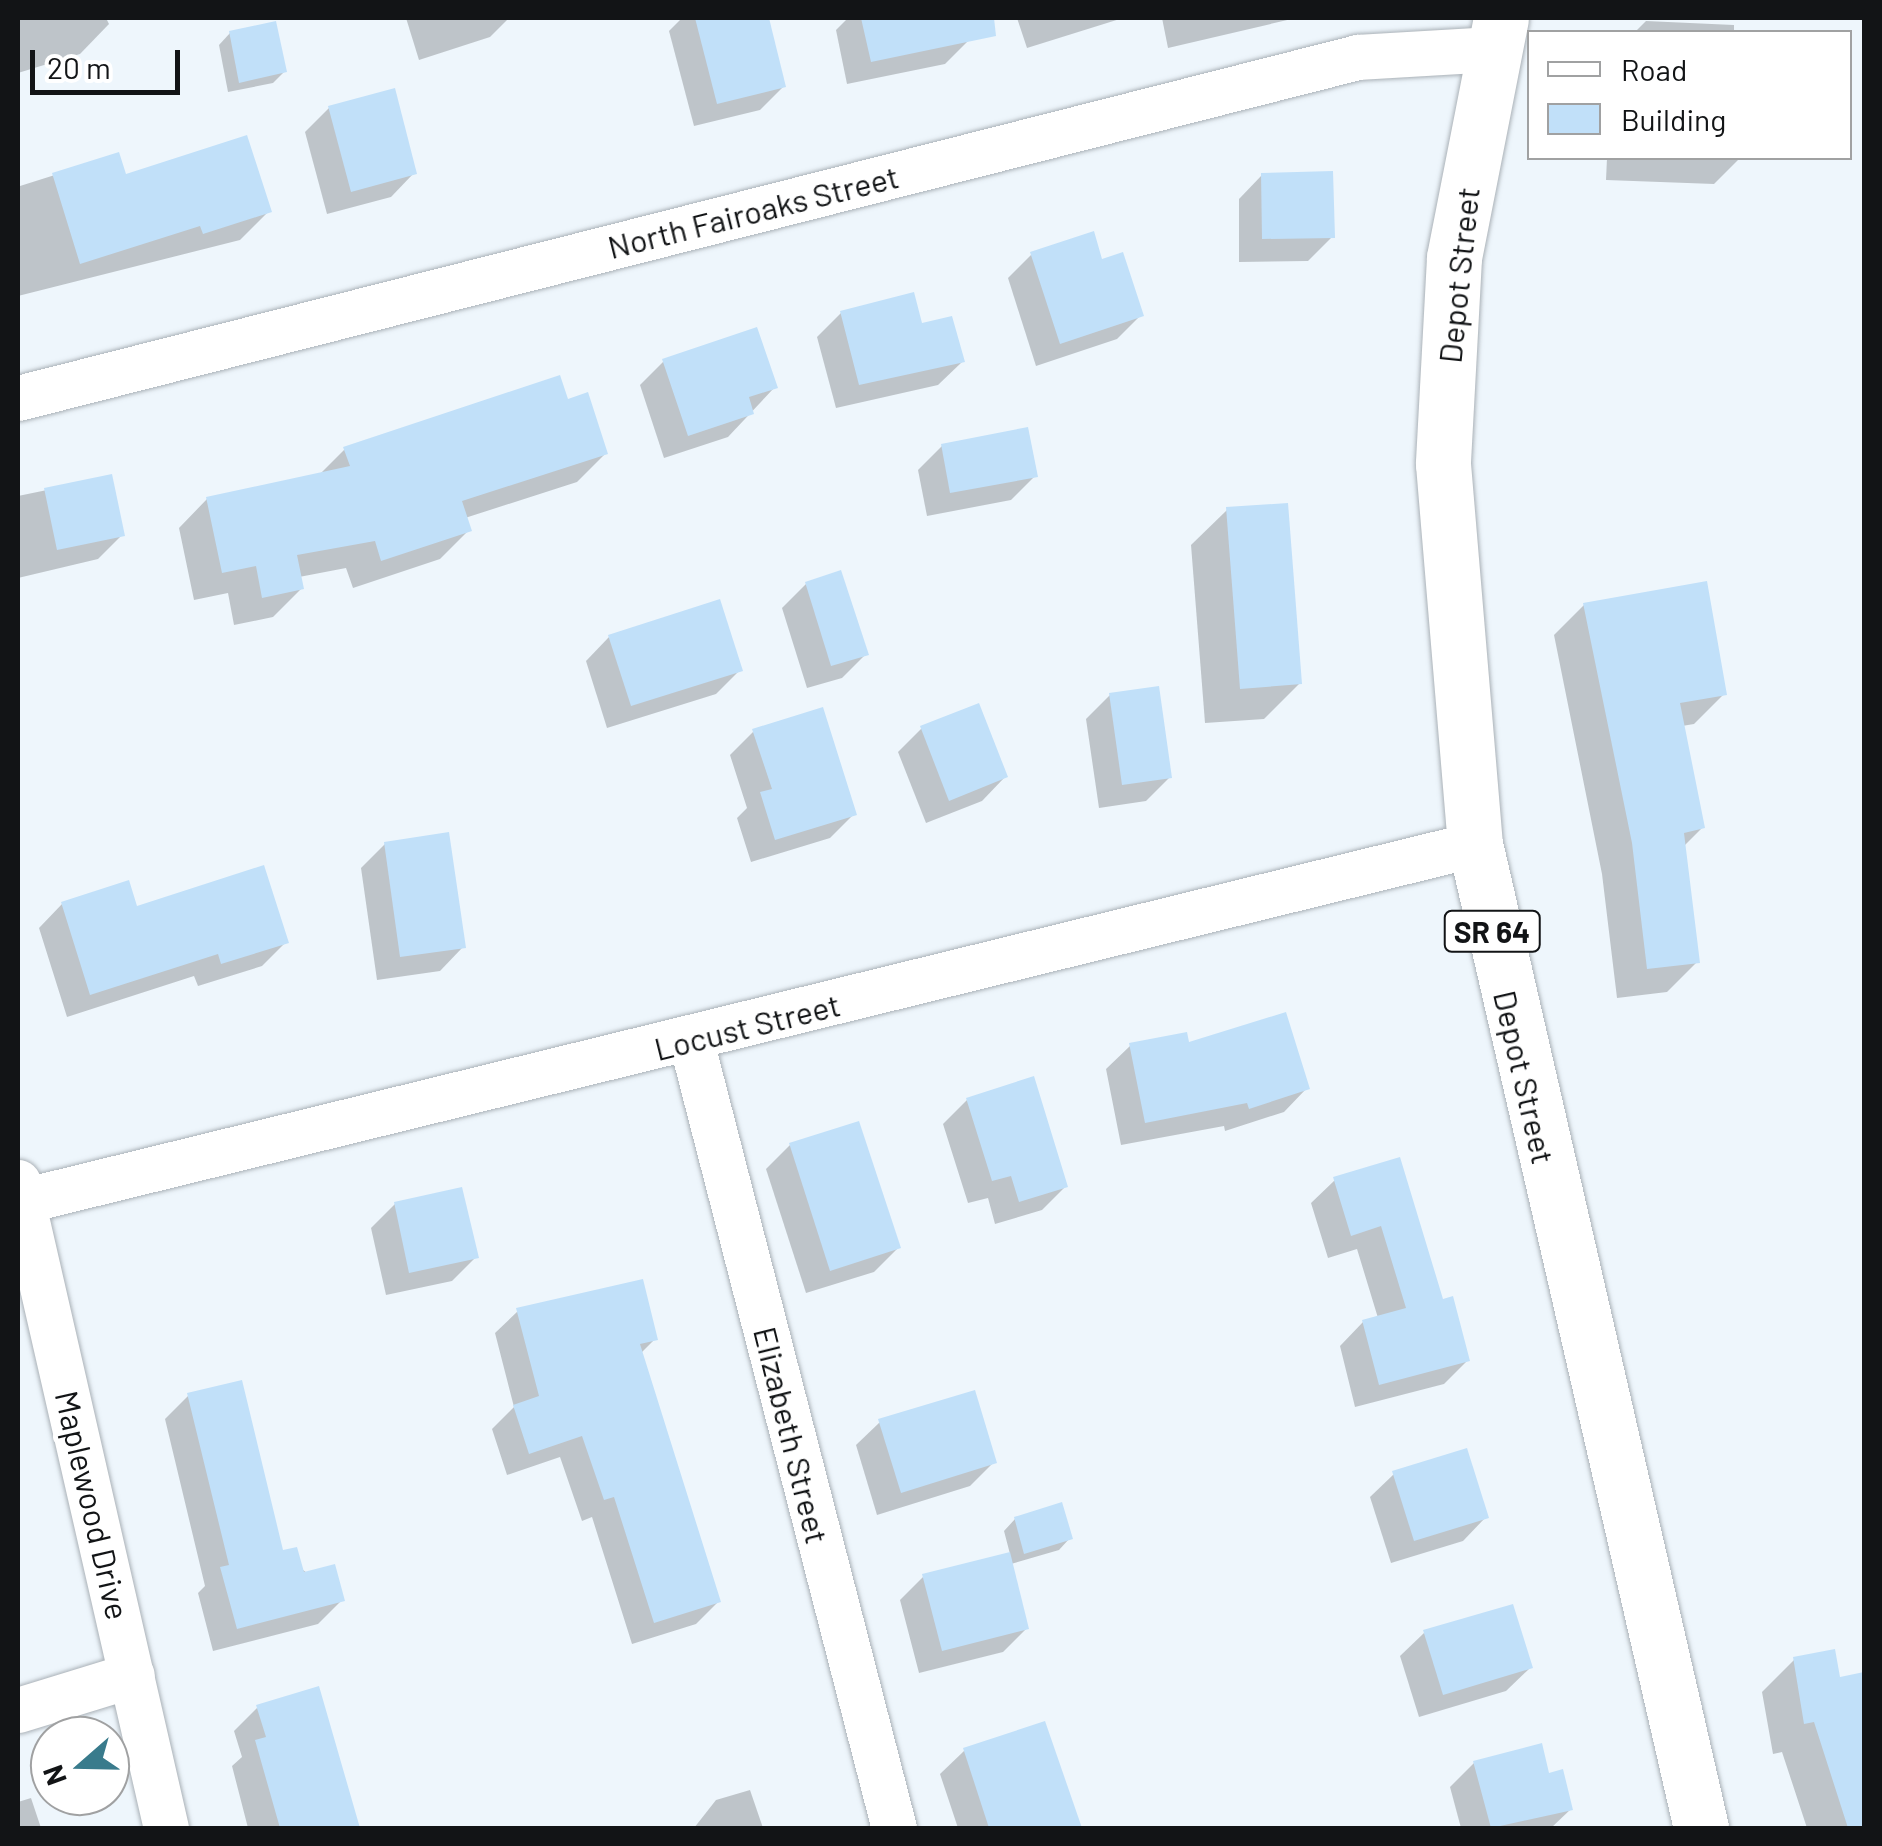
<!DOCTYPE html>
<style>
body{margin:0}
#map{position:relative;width:1882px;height:1846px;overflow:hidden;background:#eef6fc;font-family:Barlow,sans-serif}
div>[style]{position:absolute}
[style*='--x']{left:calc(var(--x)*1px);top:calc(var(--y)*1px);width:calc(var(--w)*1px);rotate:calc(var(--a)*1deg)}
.shadow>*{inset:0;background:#0003}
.building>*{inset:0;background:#c1e0f9}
.roads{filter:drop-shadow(0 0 2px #aab1b7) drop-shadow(0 0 2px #aab1b7)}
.street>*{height:45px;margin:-22.5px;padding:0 22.5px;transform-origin:22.5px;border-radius:22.5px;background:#fff}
.primary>*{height:55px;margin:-27.5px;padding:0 27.5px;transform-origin:27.5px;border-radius:27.5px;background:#fff}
span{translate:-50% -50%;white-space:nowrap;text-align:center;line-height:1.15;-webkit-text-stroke:10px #fff;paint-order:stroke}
.shield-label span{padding:2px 8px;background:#fff;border:2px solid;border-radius:8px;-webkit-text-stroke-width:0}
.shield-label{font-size:30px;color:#121416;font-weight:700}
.street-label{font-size:32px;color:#121416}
.frame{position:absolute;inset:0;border:20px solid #121416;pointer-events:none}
.legend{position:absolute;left:1527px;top:30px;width:325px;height:130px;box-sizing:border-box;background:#fff;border:2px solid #a0a1a2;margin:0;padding:12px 18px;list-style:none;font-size:30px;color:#121416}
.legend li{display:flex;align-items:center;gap:20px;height:50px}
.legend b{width:50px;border:2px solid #a0a1a2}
.north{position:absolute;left:30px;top:1716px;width:100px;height:100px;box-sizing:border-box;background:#fff;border:2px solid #a0a1a2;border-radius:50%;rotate:250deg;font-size:28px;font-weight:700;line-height:40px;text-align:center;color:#121416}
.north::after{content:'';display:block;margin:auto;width:35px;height:45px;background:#397b8c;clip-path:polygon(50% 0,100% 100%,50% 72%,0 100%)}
.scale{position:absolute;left:30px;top:50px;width:150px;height:45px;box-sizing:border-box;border:5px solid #121416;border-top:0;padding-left:12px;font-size:30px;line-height:35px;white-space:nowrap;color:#121416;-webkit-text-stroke:8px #fff;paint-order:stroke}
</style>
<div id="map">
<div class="shadow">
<div style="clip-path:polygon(18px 18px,106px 18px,109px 24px,80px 54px,18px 73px)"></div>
<div style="clip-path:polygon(406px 18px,509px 18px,490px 37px,419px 60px)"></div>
<div style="clip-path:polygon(682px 18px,766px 18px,784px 86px,760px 110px,694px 126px,669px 31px)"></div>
<div style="clip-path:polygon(848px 18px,964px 18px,969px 40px,945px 64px,847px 84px,836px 30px)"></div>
<div style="clip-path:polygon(1017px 18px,1123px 18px,1027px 48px)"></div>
<div style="clip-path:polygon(1162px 18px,1296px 18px,1168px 48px)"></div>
<div style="clip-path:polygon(1646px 21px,1734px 25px,1734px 32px,1635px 32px)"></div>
<div style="clip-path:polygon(230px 33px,284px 72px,273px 83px,228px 92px,219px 45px)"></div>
<div style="clip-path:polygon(329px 108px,414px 173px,391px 197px,327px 214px,305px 132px)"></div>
<div style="clip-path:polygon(118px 155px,125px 177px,269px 211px,240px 240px,18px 296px,18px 178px,20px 186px)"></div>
<div style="clip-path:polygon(1607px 158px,1740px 158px,1714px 184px,1606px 180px)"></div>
<div style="clip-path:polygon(1262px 175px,1332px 237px,1308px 261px,1239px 262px,1239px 199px)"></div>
<div style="clip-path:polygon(1032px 254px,1101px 262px,1141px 315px,1117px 339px,1036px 366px,1008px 278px)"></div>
<div style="clip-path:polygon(841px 313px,920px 326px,962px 362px,938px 385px,836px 408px,817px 337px)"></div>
<div style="clip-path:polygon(664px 361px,775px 387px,728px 437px,664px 458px,640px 385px)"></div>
<div style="clip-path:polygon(566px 402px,605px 454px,577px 482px,465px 518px,469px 530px,440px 559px,353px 588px,346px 568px,299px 577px,302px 588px,273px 617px,234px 625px,228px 593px,194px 600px,179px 528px,207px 499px,318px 476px,345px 449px)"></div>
<div style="clip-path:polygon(942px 446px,1035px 476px,1011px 500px,927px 516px,918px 470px)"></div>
<div style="clip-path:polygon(110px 477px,122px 535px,98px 559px,18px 578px,18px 496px)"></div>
<div style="clip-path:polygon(1227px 510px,1300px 683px,1264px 719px,1205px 723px,1191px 545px)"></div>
<div style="clip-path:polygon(806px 584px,866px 654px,842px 678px,807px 688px,782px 608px)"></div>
<div style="clip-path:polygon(1584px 605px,1724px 694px,1694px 724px,1682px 726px,1702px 828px,1683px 847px,1697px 962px,1667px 992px,1617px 998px,1602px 874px,1554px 635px)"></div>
<div style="clip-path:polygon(609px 637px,740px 670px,716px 694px,607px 728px,586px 661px)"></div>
<div style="clip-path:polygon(1110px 695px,1170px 777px,1146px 801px,1099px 808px,1086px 719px)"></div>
<div style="clip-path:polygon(922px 728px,1005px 777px,982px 801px,926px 823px,898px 752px)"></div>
<div style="clip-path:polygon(754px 731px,854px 814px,830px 838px,751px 862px,737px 818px,747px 808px,730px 755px)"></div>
<div style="clip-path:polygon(385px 844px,463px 947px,440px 971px,377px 980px,361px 868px)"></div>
<div style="clip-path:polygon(62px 904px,135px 909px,286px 942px,262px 966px,198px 986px,194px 976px,67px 1017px,39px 928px)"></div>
<div style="clip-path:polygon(1187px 1045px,1307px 1088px,1284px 1112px,1225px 1131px,1224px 1126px,1121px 1145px,1106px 1069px,1130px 1046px)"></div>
<div style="clip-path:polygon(967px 1100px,1066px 1186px,1042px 1210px,995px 1224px,988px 1198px,968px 1203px,943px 1124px)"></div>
<div style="clip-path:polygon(790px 1145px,898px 1248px,874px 1272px,806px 1293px,766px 1169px)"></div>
<div style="clip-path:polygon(1398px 1160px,1441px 1302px,1468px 1360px,1444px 1384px,1355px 1407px,1340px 1346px,1363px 1322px,1378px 1318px,1357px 1249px,1328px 1258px,1311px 1203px,1335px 1180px)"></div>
<div style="clip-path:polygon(395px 1204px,476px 1257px,452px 1281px,386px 1295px,371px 1228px)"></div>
<div style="clip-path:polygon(518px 1311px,655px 1339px,641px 1353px,718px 1602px,696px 1624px,632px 1644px,592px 1517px,582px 1521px,560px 1457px,507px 1475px,492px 1429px,514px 1407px,495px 1333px)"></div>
<div style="clip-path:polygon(189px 1395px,281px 1553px,342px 1600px,318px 1624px,213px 1651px,198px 1593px,205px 1586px,165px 1419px)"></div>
<div style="clip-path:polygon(880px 1422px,994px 1462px,970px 1486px,877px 1515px,856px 1445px)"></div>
<div style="clip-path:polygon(1394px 1474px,1486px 1517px,1463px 1541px,1391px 1563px,1370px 1497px)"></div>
<div style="clip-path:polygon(1015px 1519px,1070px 1538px,1059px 1550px,1011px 1564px,1027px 1628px,1003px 1652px,919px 1673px,900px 1600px,924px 1576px,1010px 1554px,1004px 1531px)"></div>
<div style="clip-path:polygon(1424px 1633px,1530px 1668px,1506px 1691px,1419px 1717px,1400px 1656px)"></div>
<div style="clip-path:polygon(1794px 1660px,1837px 1679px,1864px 1674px,1864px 1828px,1807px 1828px,1782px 1752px,1773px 1754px,1762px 1692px)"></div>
<div style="clip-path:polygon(317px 1689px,356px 1828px,248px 1828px,232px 1766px,242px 1757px,234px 1731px,258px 1707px)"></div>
<div style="clip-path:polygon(1044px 1724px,1079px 1828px,958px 1828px,940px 1774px,964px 1751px)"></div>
<div style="clip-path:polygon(1474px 1763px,1571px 1809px,1551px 1828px,1461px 1828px,1450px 1787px)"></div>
<div style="clip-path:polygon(750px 1790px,763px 1828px,694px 1828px,716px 1800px)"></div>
<div style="clip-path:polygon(31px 1798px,41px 1828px,18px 1828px,18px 1802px)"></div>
</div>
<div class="building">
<div style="clip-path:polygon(695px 18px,769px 18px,786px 87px,717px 104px)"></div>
<div style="clip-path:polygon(861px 18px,994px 18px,996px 36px,871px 62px)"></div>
<div style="clip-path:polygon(276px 21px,287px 72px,239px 83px,229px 31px)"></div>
<div style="clip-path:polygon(395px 88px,417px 174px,351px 192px,328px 106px)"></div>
<div style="clip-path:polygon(247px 135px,272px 212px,203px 234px,200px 226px,80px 264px,52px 173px,119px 152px,126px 174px)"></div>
<div style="clip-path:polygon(1333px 171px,1335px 238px,1262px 239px,1261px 173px)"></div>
<div style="clip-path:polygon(1094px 231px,1102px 259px,1123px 252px,1144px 316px,1060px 344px,1030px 252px)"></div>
<div style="clip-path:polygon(914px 292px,922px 323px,952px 316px,965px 362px,859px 385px,840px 311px)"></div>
<div style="clip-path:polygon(757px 327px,778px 388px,749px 397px,754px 414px,688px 436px,662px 359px)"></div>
<div style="clip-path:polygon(560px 375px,568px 399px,588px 392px,608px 454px,462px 501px,472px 531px,381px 561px,375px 541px,297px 555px,304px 589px,262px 598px,256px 566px,222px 573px,206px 497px,350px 466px,343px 447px)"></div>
<div style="clip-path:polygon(1028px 427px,1038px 477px,950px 493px,941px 444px)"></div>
<div style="clip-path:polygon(112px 474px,125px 536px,57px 550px,44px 488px)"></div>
<div style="clip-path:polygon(1288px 503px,1302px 684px,1240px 689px,1226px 507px)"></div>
<div style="clip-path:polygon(841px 570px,869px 655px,831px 666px,805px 582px)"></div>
<div style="clip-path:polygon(1707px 581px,1727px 695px,1680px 703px,1705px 828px,1684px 833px,1700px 963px,1647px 969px,1632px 843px,1583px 603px)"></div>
<div style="clip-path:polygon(720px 599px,743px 671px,631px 706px,608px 635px)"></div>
<div style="clip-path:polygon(1159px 686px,1172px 778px,1122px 785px,1109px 693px)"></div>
<div style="clip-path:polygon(979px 703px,1008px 777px,949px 801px,920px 726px)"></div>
<div style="clip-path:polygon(823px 707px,857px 815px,775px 840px,760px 792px,772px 789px,752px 729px)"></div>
<div style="clip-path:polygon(449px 832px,466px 948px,400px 957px,384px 842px)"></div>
<div style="clip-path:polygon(264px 865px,289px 943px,221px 964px,218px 954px,90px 995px,61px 902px,129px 880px,137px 906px)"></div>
<div style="clip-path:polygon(1286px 1012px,1310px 1089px,1249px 1109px,1247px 1103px,1145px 1123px,1129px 1043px,1187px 1032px,1189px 1042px)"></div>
<div style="clip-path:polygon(1034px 1076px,1068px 1187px,1019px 1202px,1011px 1176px,992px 1181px,966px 1098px)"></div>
<div style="clip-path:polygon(859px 1121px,901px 1248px,830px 1271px,789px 1143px)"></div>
<div style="clip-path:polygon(1400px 1157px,1443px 1299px,1453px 1296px,1470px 1361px,1379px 1385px,1362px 1320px,1406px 1308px,1381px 1226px,1351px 1236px,1333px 1177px)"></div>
<div style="clip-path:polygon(462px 1187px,479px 1258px,409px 1273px,394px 1202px)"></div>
<div style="clip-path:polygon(643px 1279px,658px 1340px,640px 1344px,721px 1602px,654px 1623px,614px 1497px,604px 1500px,582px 1436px,529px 1454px,513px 1405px,539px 1396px,516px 1308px)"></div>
<div style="clip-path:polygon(242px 1380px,283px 1550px,297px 1547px,304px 1572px,335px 1564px,345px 1601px,237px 1629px,220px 1567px,229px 1565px,187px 1393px)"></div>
<div style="clip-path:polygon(975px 1390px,997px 1463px,901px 1493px,878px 1419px)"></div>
<div style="clip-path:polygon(1467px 1448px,1489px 1518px,1414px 1541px,1392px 1471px)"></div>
<div style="clip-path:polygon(1062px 1502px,1073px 1539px,1024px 1554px,1014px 1517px)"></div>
<div style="clip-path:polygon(1010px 1552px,1029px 1629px,942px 1651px,922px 1574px)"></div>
<div style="clip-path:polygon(1513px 1604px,1533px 1668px,1443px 1695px,1423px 1630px)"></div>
<div style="clip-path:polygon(1835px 1649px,1840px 1677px,1864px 1672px,1864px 1828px,1848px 1828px,1814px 1722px,1804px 1724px,1793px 1657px)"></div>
<div style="clip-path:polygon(319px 1686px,360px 1828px,280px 1828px,255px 1740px,266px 1737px,256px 1705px)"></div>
<div style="clip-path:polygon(1045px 1721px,1082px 1828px,989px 1828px,963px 1748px)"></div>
<div style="clip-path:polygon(1542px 1743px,1549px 1773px,1563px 1769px,1573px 1810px,1491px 1828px,1473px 1761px)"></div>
</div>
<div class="roads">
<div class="street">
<div style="--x:18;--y:398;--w:1383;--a:-14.28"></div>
<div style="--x:1358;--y:57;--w:134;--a:-3.4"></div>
<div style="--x:691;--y:1041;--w:813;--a:75.54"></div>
<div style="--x:18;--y:1182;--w:663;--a:77.1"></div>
<div style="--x:18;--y:1202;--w:1500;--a:-13.8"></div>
<div style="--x:18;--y:1710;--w:119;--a:-17.1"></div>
</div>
<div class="primary">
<div style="--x:1501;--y:18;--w:245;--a:101.1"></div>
<div style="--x:1454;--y:258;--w:206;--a:93.1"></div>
<div style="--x:1443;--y:464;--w:381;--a:85.2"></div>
<div style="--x:1475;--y:844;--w:1010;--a:77.06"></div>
</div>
</div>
<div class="shield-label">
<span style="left:1492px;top:931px">SR 64</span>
</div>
<div class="street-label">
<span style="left:753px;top:211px;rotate:-14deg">North Fairoaks Street</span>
<span style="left:1458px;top:275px;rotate:-84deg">Depot Street</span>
<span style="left:747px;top:1026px;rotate:-14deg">Locust Street</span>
<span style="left:1525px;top:1077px;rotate:77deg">Depot Street</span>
<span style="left:792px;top:1435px;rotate:76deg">Elizabeth Street</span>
<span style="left:93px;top:1505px;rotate:77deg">Maplewood Drive</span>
</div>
<div class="frame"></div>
<ul class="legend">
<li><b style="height:12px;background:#fff"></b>Road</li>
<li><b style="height:28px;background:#c1e0f9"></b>Building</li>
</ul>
<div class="north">N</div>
<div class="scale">20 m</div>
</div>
